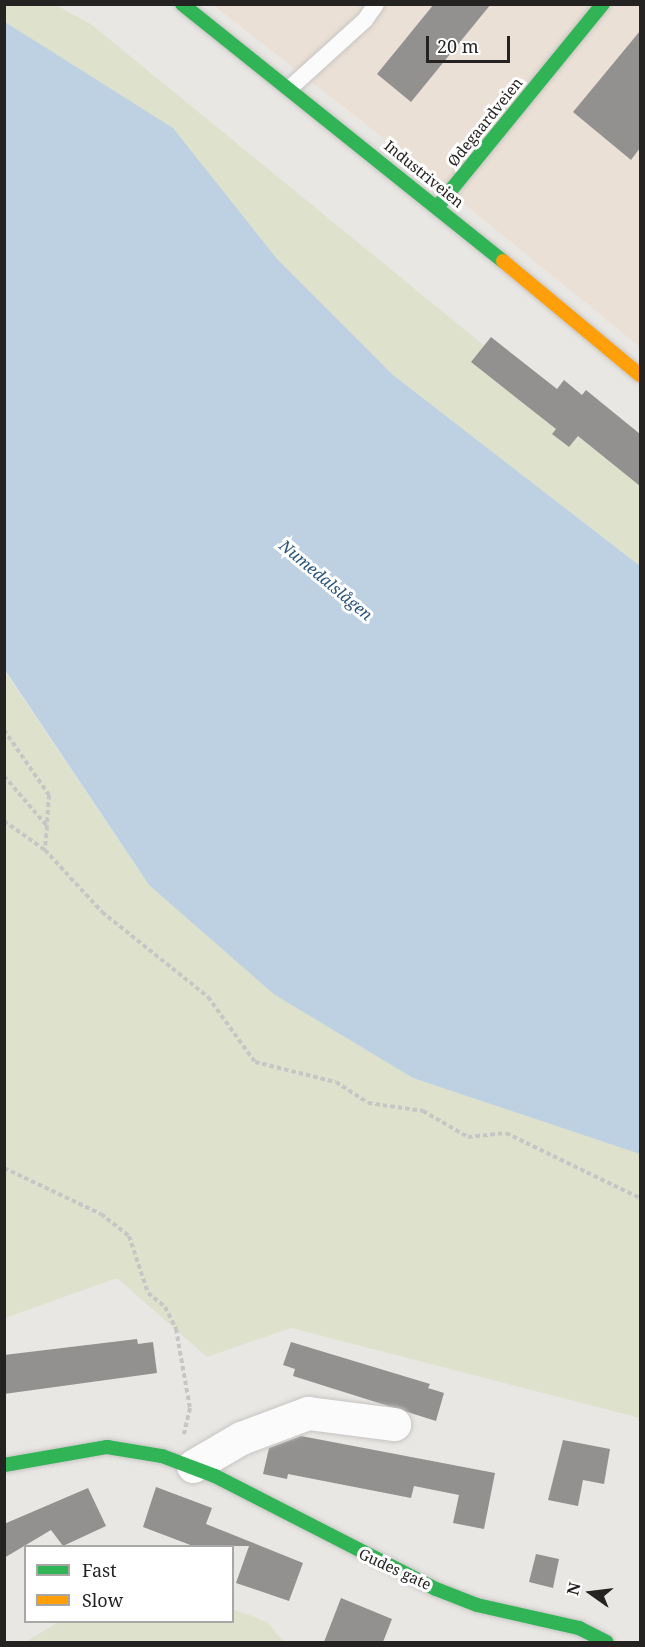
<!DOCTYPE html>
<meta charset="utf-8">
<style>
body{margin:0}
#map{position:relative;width:645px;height:1647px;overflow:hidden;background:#e9e7e4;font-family:"Noto Serif",serif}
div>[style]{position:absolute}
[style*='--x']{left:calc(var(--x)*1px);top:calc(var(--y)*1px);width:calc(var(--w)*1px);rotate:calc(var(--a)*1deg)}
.industrial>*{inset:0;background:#ebe0d6}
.green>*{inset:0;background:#dee2cc}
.water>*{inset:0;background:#bdd1e3}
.building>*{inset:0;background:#929190}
.path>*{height:4px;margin-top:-2px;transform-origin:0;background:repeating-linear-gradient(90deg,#c7c6c6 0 4.5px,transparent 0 7.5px)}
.roads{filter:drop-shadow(0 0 2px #c6c4c2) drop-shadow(0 0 2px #c6c4c2)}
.lane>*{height:16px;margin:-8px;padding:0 8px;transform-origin:8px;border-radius:8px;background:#fcfbfb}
.street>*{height:33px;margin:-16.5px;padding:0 16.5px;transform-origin:16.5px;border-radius:16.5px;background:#fcfbfb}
.fast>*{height:14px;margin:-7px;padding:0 7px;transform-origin:7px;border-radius:7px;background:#30b455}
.slow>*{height:14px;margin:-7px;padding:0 7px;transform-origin:7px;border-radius:7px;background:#ff9f0a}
span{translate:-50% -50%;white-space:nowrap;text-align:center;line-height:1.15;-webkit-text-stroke:6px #fff;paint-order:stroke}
.street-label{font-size:15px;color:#242321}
.water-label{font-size:16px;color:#2a547c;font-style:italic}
.frame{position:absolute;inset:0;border:6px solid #242321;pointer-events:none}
.legend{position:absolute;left:24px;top:1545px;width:210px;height:78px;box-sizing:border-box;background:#fff;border:2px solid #a7a7a6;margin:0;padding:8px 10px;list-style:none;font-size:18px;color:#242321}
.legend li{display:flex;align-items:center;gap:12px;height:30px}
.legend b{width:30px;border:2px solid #a7a7a6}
.north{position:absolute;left:561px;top:1563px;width:60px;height:60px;-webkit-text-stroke:4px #fff;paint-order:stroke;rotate:284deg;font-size:16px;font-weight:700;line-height:24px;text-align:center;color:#242321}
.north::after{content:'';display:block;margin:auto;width:21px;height:27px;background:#242321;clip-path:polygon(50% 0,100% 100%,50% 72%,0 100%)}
.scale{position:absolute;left:426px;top:36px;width:84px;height:27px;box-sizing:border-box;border:3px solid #242321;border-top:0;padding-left:8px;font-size:18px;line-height:21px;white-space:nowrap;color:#242321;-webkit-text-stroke:4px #fff;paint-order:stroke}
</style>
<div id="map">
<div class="industrial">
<div style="clip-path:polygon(213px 5px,640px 5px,640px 347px,363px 122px)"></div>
</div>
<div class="green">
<div style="clip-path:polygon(4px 5px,56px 5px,92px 25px,640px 473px,640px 566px,393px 375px,66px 62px,5px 22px)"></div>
<div style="clip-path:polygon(4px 670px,149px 885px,569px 1127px,640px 1154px,640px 1418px,291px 1328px,207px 1357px,117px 1278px,5px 1318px)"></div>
<div style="clip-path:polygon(233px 1609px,267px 1622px,284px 1642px,25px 1642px,58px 1622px,232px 1622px)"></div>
</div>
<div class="water">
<div style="clip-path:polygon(5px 22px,173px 128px,277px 259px,393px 375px,640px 566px,640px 1154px,413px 1078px,275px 995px,149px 885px,5px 670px)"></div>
</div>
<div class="building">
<div style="clip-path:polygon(434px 4px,491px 4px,411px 102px,377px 74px)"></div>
<div style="clip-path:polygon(640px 31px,640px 148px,631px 160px,573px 112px)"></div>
<div style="clip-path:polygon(491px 337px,557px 389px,564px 380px,582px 395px,586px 390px,640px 434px,640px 486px,578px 436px,569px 447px,552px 434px,556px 429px,471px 362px)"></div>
<div style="clip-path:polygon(137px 1339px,138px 1344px,153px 1342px,157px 1373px,4px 1394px,4px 1355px)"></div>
<div style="clip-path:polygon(291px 1342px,430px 1384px,428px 1388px,444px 1393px,436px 1421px,293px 1376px,295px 1369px,283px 1365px)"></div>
<div style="clip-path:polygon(301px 1436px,495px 1473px,484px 1529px,453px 1523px,459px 1495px,414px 1486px,411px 1498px,288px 1474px,287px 1479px,263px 1474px,269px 1448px)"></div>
<div style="clip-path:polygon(563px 1440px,610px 1449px,604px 1484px,583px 1480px,578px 1506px,548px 1500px)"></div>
<div style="clip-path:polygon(156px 1487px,212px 1508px,206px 1524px,303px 1563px,289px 1601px,236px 1583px,249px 1546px,193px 1546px,143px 1527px)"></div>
<div style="clip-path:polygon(88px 1488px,106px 1526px,63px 1546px,51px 1530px,4px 1558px,4px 1524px)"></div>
<div style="clip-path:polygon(536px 1554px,559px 1559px,553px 1588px,529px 1582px)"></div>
<div style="clip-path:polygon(341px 1598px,392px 1619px,383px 1642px,324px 1642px)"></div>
</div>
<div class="path">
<div style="--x:4;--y:730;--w:79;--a:55.3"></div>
<div style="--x:49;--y:795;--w:31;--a:94"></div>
<div style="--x:4;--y:776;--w:66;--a:49.3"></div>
<div style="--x:47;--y:826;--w:24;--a:95"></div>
<div style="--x:4;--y:821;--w:50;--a:35.3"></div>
<div style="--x:45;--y:850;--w:84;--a:47.4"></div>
<div style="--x:102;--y:912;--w:136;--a:38.7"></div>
<div style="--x:208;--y:997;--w:80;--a:54.1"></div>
<div style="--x:255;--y:1062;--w:83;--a:13.9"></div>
<div style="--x:336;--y:1082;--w:38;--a:33"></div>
<div style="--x:368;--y:1103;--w:56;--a:8.3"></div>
<div style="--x:423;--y:1111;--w:52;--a:30"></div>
<div style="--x:468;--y:1137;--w:38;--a:-6"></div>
<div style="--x:506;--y:1133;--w:149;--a:25.9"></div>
<div style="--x:4;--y:1168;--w:107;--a:25.4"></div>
<div style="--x:101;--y:1214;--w:36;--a:38"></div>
<div style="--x:129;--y:1236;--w:60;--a:71.6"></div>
<div style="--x:148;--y:1293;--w:22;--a:39"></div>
<div style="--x:165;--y:1307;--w:25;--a:63"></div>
<div style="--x:176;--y:1329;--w:80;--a:80"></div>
<div style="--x:190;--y:1408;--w:27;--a:103"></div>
</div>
<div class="roads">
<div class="lane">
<div style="--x:290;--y:88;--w:101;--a:-42.2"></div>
<div style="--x:365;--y:20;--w:19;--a:-55"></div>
</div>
<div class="street">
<div style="--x:193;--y:1466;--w:56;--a:-30.3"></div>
<div style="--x:241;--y:1438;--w:72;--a:-20.5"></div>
<div style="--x:308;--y:1413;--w:87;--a:7.3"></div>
</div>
<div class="fast">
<div style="--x:182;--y:4;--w:411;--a:38.7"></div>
<div style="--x:438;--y:206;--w:261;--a:-50.8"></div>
<div style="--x:4;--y:1465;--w:105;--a:-9.9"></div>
<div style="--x:107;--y:1447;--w:56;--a:9.3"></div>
<div style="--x:162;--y:1456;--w:57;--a:20.7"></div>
<div style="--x:215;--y:1476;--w:248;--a:27.1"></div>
<div style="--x:436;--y:1589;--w:44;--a:21.3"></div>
<div style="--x:477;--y:1605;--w:105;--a:12.7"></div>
<div style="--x:579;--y:1628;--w:31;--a:27"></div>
</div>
<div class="slow">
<div style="--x:503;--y:261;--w:178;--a:39.8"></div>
</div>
</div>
<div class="street-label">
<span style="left:485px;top:122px;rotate:-51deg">Ødegaardveien</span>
<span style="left:424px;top:174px;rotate:39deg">Industriveien</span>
<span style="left:395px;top:1569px;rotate:25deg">Gudes gate</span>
</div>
<div class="water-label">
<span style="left:326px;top:580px;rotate:40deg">Numedalslågen</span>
</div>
<div class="frame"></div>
<ul class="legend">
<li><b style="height:8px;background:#30b455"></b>Fast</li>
<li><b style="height:8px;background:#ff9f0a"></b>Slow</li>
</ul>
<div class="north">N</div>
<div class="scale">20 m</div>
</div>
